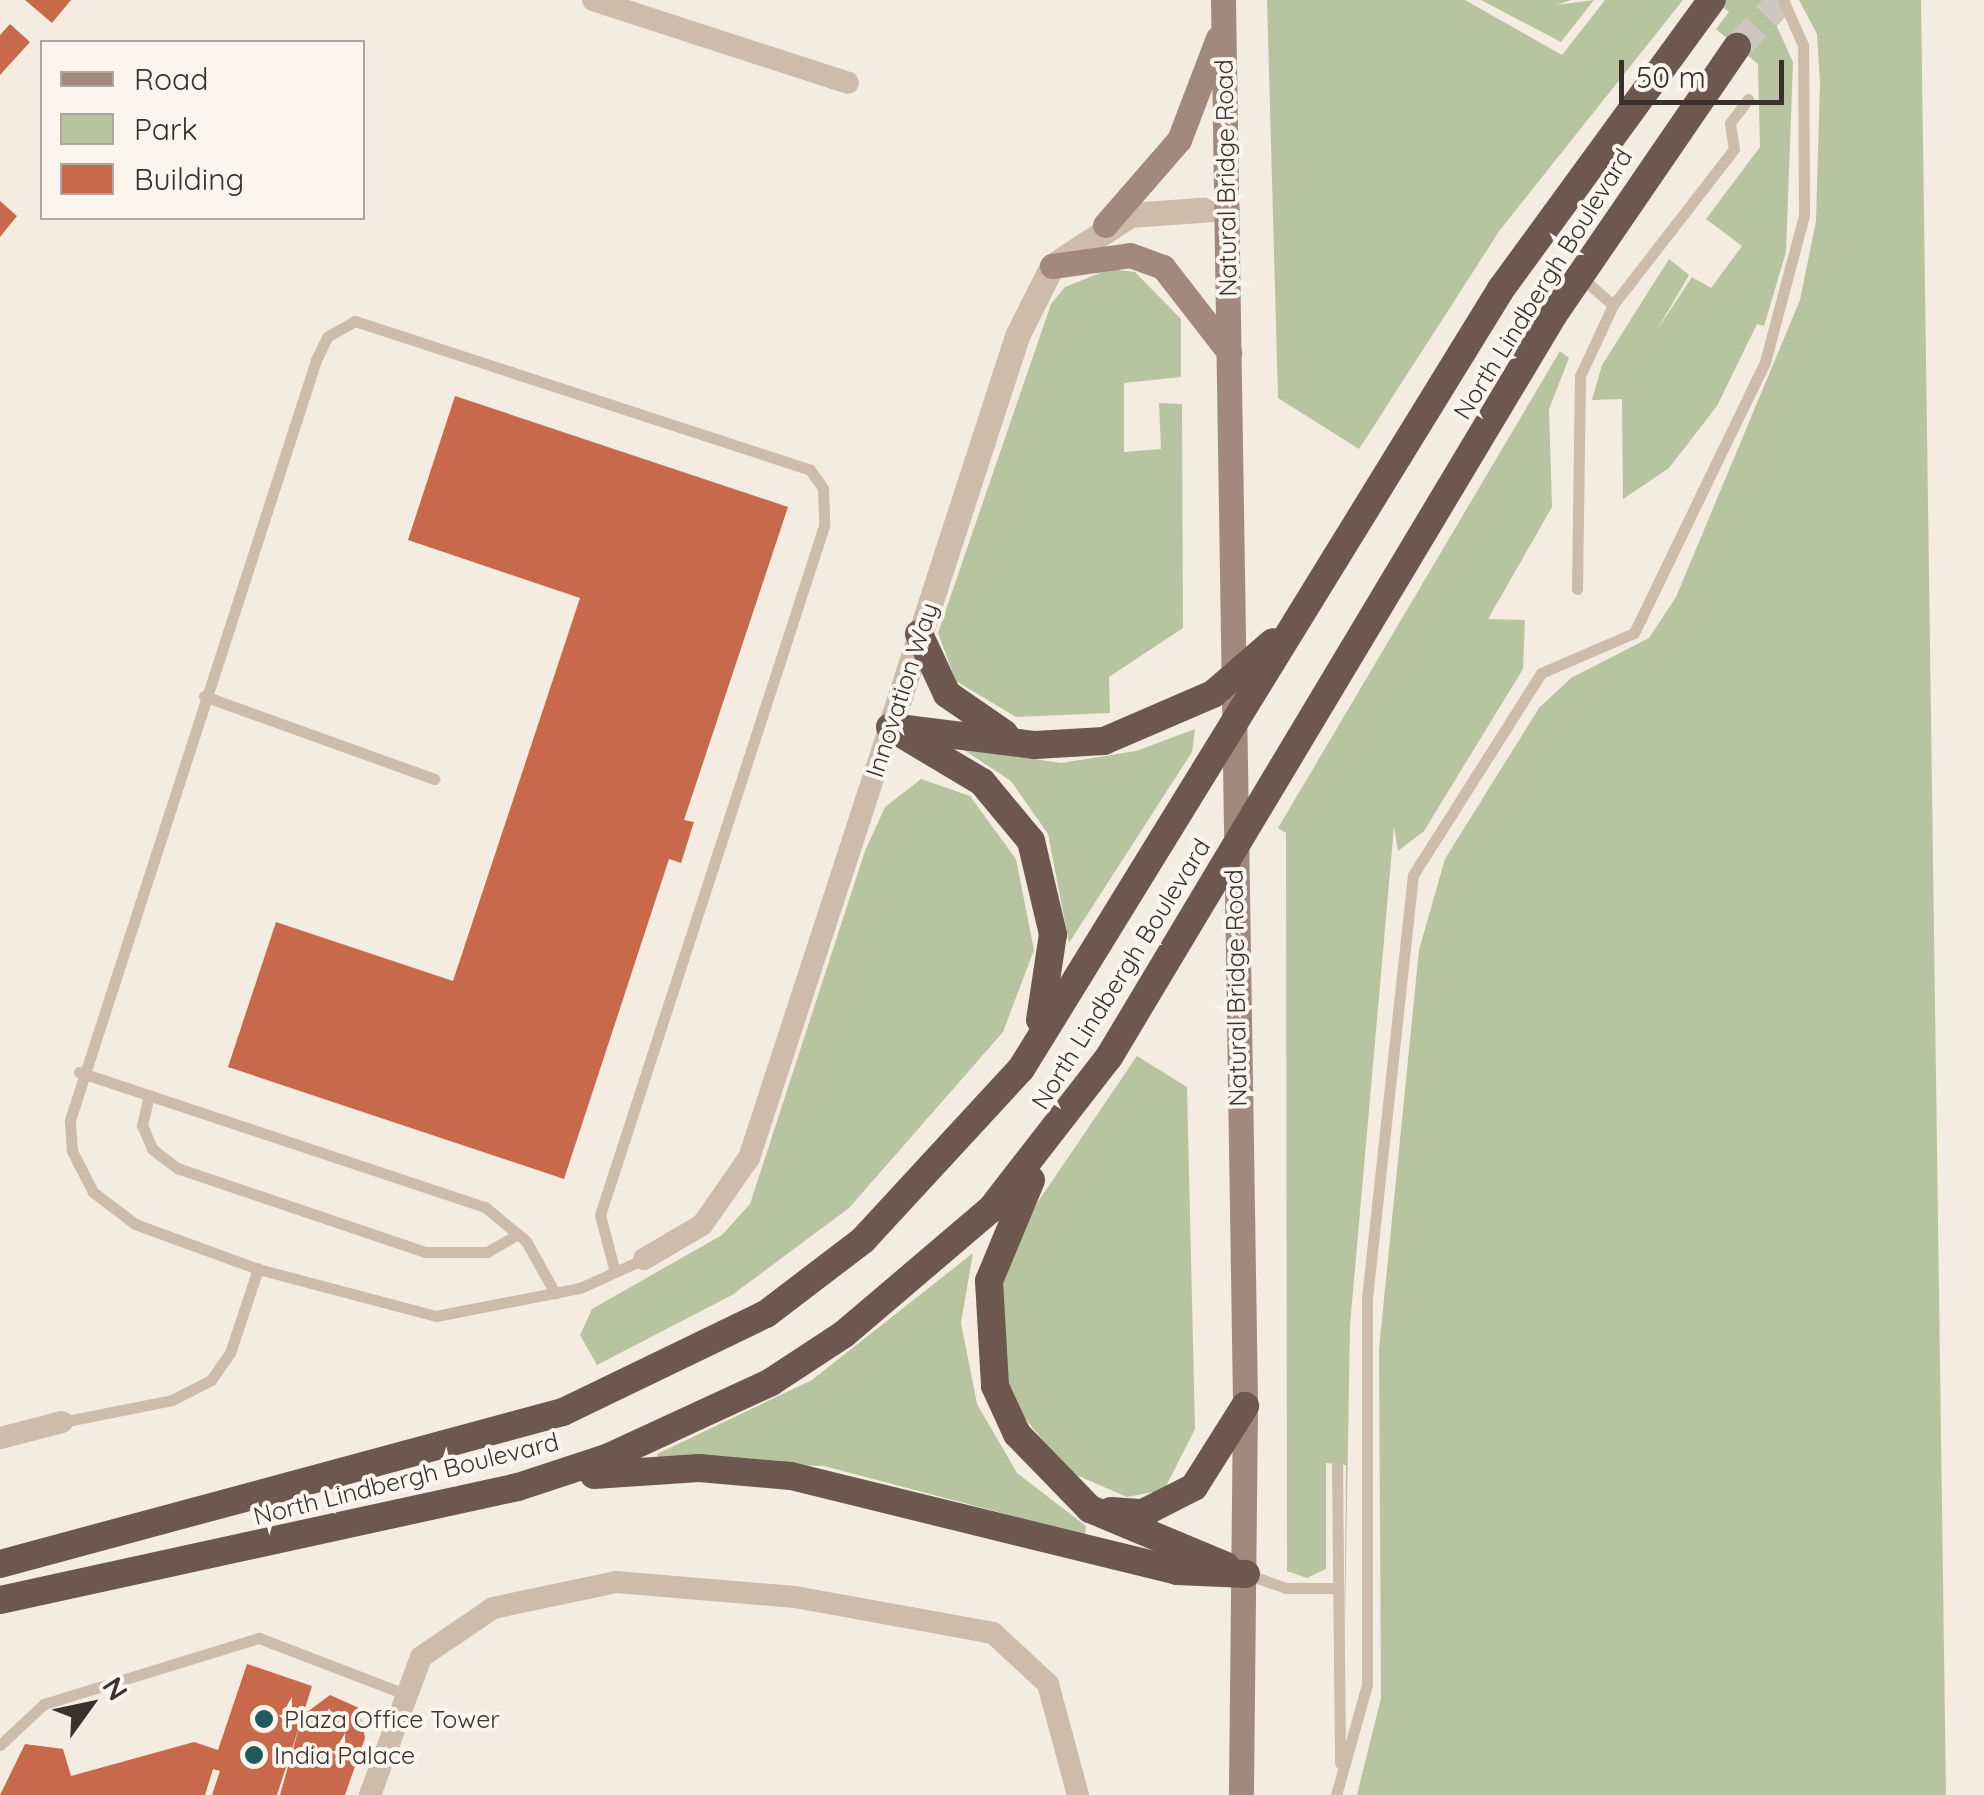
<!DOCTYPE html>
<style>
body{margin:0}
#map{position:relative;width:1984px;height:1795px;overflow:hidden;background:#f4ebe1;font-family:Quicksand,sans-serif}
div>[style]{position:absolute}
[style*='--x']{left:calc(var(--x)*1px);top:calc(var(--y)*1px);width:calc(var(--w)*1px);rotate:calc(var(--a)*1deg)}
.green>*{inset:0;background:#b8c4a0}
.building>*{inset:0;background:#c8694b}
.trunk-tunnel>*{height:28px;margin-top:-14px;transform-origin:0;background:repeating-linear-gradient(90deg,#cfc6bd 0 28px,transparent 0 42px)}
.service>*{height:11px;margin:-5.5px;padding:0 5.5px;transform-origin:5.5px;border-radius:5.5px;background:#cdbbac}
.minor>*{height:22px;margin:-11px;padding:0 11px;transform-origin:11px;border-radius:11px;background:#cdbbac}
.tertiary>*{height:25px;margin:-12.5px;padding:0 12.5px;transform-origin:12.5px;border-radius:12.5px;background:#cdbbac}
.secondary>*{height:25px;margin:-12.5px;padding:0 12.5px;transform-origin:12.5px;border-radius:12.5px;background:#a18a7d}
.trunk>*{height:28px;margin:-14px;padding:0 14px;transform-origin:14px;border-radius:14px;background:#6c584f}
.dots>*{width:28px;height:28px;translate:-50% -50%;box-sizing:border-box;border:5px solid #fbf5ee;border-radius:50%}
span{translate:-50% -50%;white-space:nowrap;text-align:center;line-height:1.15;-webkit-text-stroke:8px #fbf5ee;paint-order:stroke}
.street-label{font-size:25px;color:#3b302b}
.poi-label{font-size:25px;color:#3b302b}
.left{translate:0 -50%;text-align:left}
.legend{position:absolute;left:40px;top:40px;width:325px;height:180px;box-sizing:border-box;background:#fbf5ee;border:2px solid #aea6a0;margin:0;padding:12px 18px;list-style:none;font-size:30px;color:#3b302b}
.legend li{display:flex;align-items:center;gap:20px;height:50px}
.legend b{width:50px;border:2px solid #aea6a0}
.north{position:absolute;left:40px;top:1655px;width:100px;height:100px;-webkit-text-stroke:8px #fbf5ee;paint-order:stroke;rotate:57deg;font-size:28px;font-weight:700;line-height:40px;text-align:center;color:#3b302b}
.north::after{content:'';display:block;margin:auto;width:35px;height:45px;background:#3b302b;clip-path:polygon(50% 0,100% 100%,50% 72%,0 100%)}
.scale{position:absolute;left:1619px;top:60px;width:165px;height:45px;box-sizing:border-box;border:5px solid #3b302b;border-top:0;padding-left:12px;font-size:30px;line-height:35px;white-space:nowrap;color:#3b302b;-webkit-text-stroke:8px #fbf5ee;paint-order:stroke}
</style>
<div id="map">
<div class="green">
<div style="clip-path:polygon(1267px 0,1465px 0,1562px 55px,1605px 0,1683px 0,1500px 230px,1359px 449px,1278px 398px)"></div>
<div style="clip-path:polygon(1481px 0,1571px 0,1556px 5px,1594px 0,1561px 42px)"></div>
<div style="clip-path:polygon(1713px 0,1765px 0,1793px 62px,1786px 252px,1764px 326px,1757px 324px,1717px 406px,1669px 468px,1623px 499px,1622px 399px,1592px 400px,1602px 365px,1669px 259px,1689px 275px,1657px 330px,1692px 277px,1711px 288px,1742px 246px,1706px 219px,1760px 147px,1758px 64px,1716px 29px,1729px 12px)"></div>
<div style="clip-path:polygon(1799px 0,1921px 0,1946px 1795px,1357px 1795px,1381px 1698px,1379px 1349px,1419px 950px,1445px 859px,1539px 708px,1571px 678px,1649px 638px,1676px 597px,1800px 300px,1816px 221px,1820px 83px,1817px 34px)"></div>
<div style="clip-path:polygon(1110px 269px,1135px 272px,1181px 319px,1181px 377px,1124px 383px,1124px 452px,1161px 449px,1159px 403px,1182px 404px,1183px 628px,1109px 677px,1110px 713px,1016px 717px,956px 681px,938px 633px,1051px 304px,1065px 287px)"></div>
<div style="clip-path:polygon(1560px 351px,1569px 358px,1549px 409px,1552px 507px,1488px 619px,1525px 620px,1523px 669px,1424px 831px,1398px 851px,1394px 827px,1350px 1325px,1344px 1683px,1346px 1465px,1326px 1463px,1326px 1569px,1307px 1578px,1287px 1571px,1286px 833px,1278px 828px)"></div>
<div style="clip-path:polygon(1195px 729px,1192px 752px,1069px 943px,1048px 834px,1011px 781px,961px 748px,1061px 763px,1136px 751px)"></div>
<div style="clip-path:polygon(921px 779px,970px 796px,1016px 859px,1034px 950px,1003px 1032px,849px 1208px,732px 1295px,597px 1365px,580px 1335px,592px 1309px,722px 1235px,750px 1204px,865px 851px,885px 807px)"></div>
<div style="clip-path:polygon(1137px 1056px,1187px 1087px,1195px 1429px,1164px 1490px,1127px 1497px,1067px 1471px,1025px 1418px,1007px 1378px,1002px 1283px,1029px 1215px)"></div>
<div style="clip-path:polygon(973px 1253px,961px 1323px,977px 1404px,1017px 1473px,1086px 1526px,1085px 1535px,824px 1466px,659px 1461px,657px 1454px,812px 1380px)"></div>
</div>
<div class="building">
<div style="clip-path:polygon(25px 0,71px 0,52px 23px)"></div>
<div style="clip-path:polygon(10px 24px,30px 42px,0 75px,0 35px)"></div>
<div style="clip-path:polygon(0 201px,17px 216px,0 237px)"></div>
<div style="clip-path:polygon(455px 396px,788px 507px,684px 820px,694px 822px,681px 863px,669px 859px,564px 1179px,228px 1067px,276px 922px,453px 981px,580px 598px,408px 540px)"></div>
<div style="clip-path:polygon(247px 1664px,312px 1686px,303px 1715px,330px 1695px,359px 1708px,365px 1738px,345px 1795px,280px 1795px,300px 1724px,277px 1795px,212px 1795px,220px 1771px,213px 1769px,205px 1795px,0 1795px,25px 1744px,63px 1749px,71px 1776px,194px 1742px,218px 1750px)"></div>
</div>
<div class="trunk-tunnel">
<div style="--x:1737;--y:47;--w:65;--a:-46.2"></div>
</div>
<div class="service">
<div style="--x:1613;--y:305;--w:197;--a:-52.2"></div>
<div style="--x:1734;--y:149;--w:26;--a:-99"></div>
<div style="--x:1730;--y:123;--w:30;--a:-53"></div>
<div style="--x:1577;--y:589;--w:213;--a:-89.2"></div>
<div style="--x:1580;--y:376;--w:78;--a:-65.1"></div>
<div style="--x:1613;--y:305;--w:41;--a:-138.9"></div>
<div style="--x:204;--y:696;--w:245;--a:19.8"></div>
<div style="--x:79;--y:1072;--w:428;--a:18.4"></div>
<div style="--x:485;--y:1207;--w:53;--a:39.7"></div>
<div style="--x:526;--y:1241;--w:60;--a:60.9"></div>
<div style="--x:149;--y:1095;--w:31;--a:103"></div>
<div style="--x:142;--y:1125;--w:26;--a:67"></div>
<div style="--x:152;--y:1149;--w:31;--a:37"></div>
<div style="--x:177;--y:1168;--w:262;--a:18.7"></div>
<div style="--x:425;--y:1252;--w:62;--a:0"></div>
<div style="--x:487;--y:1252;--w:36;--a:-30"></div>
<div style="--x:258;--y:1269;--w:131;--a:-159.9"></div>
<div style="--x:135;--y:1224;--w:53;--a:-142.7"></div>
<div style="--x:93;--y:1192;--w:46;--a:-117.1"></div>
<div style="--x:72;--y:1151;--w:31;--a:-94"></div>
<div style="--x:70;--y:1120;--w:799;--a:-72.06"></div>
<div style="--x:316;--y:360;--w:25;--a:-64"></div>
<div style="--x:327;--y:337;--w:32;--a:-30"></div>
<div style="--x:355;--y:321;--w:479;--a:18.1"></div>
<div style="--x:810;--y:470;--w:22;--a:54"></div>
<div style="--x:823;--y:488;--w:38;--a:88"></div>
<div style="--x:824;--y:526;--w:724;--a:108.01"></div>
<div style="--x:600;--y:1215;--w:59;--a:75.3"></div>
<div style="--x:62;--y:1422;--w:112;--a:-11.3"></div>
<div style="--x:172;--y:1400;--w:44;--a:-27.1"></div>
<div style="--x:211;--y:1380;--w:33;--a:-55"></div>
<div style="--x:230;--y:1353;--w:89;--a:-71.6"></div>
<div style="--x:258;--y:1269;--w:184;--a:14.8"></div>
<div style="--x:436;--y:1316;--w:147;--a:-11"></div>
<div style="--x:580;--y:1288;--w:70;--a:-24.4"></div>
<div style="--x:1337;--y:1466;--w:297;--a:89.4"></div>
<div style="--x:1246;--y:1574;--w:42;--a:19.3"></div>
<div style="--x:1286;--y:1588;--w:48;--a:0"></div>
<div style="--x:0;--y:1745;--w:60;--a:-43"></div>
<div style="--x:44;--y:1704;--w:225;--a:-17.1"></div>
<div style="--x:259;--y:1638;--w:156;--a:21"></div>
<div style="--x:1336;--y:1795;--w:114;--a:-74.3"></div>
<div style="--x:1367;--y:1685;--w:387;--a:-90"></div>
<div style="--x:1367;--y:1298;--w:425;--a:-83.8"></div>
<div style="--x:1413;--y:875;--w:239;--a:-57.6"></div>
<div style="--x:1541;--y:673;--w:101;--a:-23.3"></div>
<div style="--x:1634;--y:633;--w:301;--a:-64.2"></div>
<div style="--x:1765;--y:362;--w:152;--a:-75.1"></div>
<div style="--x:1804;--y:215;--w:170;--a:-90.3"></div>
<div style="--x:1803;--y:45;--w:49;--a:-114"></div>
</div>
<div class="minor">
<div style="--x:593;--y:0;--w:268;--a:18"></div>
<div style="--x:644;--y:1259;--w:67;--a:-30.4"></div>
<div style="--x:702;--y:1225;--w:82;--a:-55"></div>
<div style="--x:749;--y:1158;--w:453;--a:-71.9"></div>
<div style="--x:0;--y:1438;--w:64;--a:-14.5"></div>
<div style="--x:370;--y:1795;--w:147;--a:-69.7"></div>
<div style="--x:421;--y:1657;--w:87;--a:-34.2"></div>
<div style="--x:493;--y:1608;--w:126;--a:-11.9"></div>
<div style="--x:616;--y:1582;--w:180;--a:4.8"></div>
<div style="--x:795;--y:1597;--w:201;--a:10.3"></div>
<div style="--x:993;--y:1633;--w:75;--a:42.8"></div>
<div style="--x:1048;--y:1684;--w:115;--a:74.9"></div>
</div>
<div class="tertiary">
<div style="--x:890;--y:727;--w:411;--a:-72"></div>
<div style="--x:1017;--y:336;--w:78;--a:-63.4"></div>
<div style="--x:1052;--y:266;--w:93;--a:-33.2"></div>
<div style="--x:1130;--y:215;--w:97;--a:-4.1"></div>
</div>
<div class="secondary">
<div style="--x:1223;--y:0;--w:1406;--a:89.1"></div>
<div style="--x:1245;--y:1406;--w:389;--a:90.6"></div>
<div style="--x:1105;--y:225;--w:113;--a:-49"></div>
<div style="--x:1179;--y:140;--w:109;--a:-69.1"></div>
<div style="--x:1052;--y:266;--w:79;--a:-8"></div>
<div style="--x:1130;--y:255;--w:35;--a:20"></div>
<div style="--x:1163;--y:267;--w:108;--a:52.2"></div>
</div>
<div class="trunk">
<div style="--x:919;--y:634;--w:66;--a:65"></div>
<div style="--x:947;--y:694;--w:70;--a:34.6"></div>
<div style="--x:890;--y:727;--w:146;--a:7.1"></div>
<div style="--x:1035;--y:745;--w:69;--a:-3.3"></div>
<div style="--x:1104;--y:741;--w:119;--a:-23.3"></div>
<div style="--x:1213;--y:694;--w:79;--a:-40.9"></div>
<div style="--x:900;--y:733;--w:96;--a:30.9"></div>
<div style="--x:982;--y:782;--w:77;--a:50.3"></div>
<div style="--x:1031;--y:841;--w:96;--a:76.7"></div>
<div style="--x:1053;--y:934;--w:87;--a:98.6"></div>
<div style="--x:1031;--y:1180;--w:109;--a:112.6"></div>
<div style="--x:989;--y:1281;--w:105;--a:86.7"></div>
<div style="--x:995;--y:1386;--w:53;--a:65.4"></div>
<div style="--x:1017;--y:1434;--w:105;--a:45.8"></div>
<div style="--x:1090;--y:1509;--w:147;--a:22.7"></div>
<div style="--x:594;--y:1475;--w:105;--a:-3.8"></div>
<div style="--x:699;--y:1468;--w:92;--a:5"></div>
<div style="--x:791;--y:1476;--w:398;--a:13.8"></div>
<div style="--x:1177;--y:1571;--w:69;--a:2.5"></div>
<div style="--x:1111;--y:1511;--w:32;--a:4"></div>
<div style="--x:1143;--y:1513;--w:57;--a:-27"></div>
<div style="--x:1194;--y:1487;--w:96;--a:-57.8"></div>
<div style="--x:0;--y:1564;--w:583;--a:-15.11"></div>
<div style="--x:563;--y:1412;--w:225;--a:-25.8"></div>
<div style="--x:766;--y:1314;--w:122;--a:-37.3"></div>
<div style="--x:863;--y:1240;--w:233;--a:-47.3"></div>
<div style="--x:1021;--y:1069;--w:916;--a:-58.39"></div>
<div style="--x:1501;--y:289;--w:358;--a:-53.9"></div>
<div style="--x:0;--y:1600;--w:530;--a:-12.31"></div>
<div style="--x:518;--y:1487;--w:96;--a:-18.2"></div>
<div style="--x:609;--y:1457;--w:179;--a:-24.8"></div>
<div style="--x:771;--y:1382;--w:87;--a:-33.3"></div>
<div style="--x:844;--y:1334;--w:193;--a:-40.4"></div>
<div style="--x:991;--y:1209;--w:192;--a:-52.2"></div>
<div style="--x:1109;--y:1057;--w:866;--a:-59.08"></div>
<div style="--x:1554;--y:314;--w:324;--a:-55.6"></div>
</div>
<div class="dots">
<div style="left:264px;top:1719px;background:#1f5a5e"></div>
<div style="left:254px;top:1755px;background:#1f5a5e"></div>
</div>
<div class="street-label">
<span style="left:1226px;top:178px;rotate:-91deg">Natural Bridge Road</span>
<span style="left:1543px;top:284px;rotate:-58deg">North Lindbergh Boulevard</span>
<span style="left:902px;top:690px;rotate:-72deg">Innovation Way</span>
<span style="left:1121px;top:974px;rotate:-58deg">North Lindbergh Boulevard</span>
<span style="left:1236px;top:988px;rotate:-91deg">Natural Bridge Road</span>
<span style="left:406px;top:1479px;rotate:-14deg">North Lindbergh Boulevard</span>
</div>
<div class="poi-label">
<span class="left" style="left:284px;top:1719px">Plaza Office Tower</span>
<span class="left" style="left:274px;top:1755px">India Palace</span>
</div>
<ul class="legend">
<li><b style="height:12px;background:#a18a7d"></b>Road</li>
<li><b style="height:28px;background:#b8c4a0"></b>Park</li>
<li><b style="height:28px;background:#c8694b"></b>Building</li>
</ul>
<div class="north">N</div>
<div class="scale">50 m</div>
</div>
